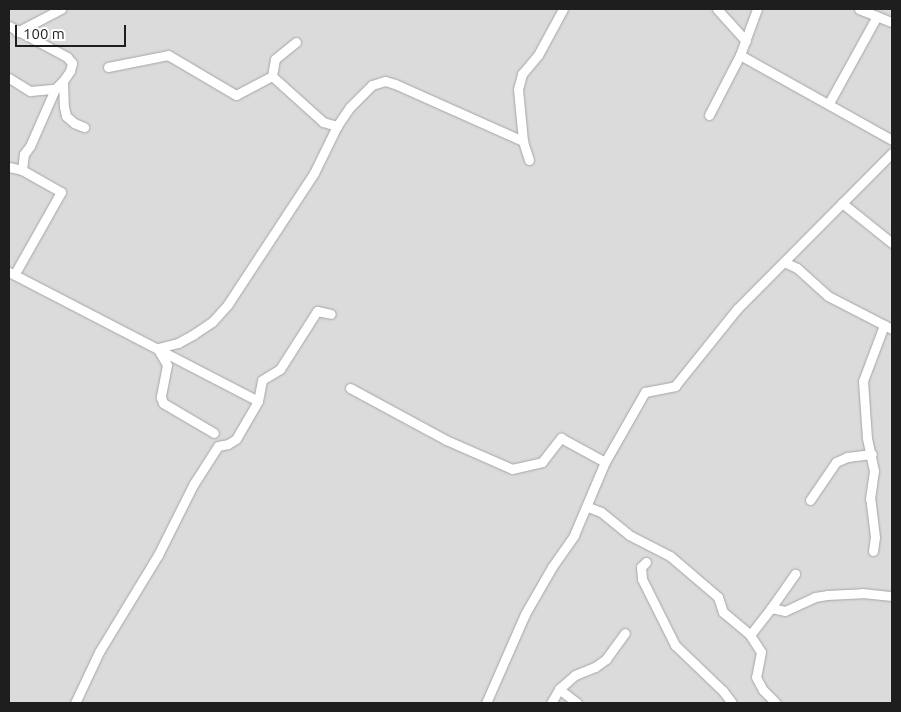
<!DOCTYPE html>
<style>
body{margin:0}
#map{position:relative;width:901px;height:712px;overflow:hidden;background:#eeebe4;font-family:Ubuntu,sans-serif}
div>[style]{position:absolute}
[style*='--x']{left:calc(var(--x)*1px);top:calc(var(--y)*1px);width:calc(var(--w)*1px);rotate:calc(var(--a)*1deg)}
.residential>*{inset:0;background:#dcdbdb}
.roads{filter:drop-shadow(0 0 1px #a5a5a5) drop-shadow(0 0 1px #a5a5a5)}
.minor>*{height:9px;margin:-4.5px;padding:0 4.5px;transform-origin:4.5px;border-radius:4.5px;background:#fff}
span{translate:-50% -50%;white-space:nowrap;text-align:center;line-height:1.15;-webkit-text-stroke:4px #fff;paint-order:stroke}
.frame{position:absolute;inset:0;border:10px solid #1e1e1e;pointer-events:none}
.scale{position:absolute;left:15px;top:25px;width:111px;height:22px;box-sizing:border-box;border:2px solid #1e1e1e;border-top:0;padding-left:6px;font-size:15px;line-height:18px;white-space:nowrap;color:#1e1e1e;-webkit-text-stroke:4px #fff;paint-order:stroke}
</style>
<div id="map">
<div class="residential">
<div style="clip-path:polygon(9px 9px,892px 9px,892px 703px,9px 703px)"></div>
</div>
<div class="roads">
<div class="minor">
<div style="--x:717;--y:9;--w:43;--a:47.8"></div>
<div style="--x:859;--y:9;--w:35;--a:22"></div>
<div style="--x:9;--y:26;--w:66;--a:28.1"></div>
<div style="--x:67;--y:57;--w:8;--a:50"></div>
<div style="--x:72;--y:63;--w:8;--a:104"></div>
<div style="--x:70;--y:71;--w:12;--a:125"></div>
<div style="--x:63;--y:81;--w:26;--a:88"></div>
<div style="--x:64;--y:107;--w:9;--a:77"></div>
<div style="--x:66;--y:116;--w:11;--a:41"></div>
<div style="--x:74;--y:123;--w:11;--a:22"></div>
<div style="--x:17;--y:32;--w:50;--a:-27.6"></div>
<div style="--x:740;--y:55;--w:174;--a:29.2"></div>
<div style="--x:108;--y:67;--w:61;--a:-11.3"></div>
<div style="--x:168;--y:55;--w:79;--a:30.5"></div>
<div style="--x:236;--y:95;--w:41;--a:-27.8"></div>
<div style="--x:272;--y:76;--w:69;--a:42"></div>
<div style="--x:323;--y:122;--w:15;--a:16"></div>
<div style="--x:272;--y:76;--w:17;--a:-80"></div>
<div style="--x:275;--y:59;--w:27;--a:-39"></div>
<div style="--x:9;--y:78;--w:25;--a:32"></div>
<div style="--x:30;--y:91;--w:25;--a:-5"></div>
<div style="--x:829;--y:103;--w:99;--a:-61.1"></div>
<div style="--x:709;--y:115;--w:68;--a:-62.7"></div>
<div style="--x:740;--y:55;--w:49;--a:-69.7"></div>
<div style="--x:529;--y:160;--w:20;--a:-108"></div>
<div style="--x:523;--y:141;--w:52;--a:-95.5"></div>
<div style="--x:518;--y:89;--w:16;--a:-75"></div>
<div style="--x:522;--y:74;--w:25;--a:-50"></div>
<div style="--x:538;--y:55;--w:52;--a:-61.5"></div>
<div style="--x:9;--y:167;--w:13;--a:13"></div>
<div style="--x:22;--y:170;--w:45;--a:29.4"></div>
<div style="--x:61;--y:192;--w:95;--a:119.5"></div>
<div style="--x:22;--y:170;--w:16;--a:-83"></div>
<div style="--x:24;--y:154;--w:10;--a:-53"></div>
<div style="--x:30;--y:146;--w:62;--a:-66.3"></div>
<div style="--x:55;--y:89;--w:11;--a:-45"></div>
<div style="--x:842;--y:203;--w:64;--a:38.7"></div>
<div style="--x:784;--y:262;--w:14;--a:25"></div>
<div style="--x:797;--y:268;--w:42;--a:42.1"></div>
<div style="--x:828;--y:296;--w:72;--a:27.3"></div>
<div style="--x:9;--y:272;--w:280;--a:27.4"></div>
<div style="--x:158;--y:348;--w:21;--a:-14"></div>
<div style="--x:178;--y:343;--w:18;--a:-29"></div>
<div style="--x:194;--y:334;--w:22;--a:-34"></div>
<div style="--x:212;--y:322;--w:24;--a:-48"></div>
<div style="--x:228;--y:304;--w:157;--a:-56.7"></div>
<div style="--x:314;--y:173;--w:52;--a:-63.9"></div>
<div style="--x:337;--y:126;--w:23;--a:-56"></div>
<div style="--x:350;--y:107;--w:31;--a:-45"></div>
<div style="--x:372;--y:85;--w:14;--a:-17"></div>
<div style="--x:385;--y:81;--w:10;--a:17"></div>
<div style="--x:395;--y:84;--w:140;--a:24"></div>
<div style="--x:159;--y:351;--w:16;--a:60"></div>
<div style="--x:167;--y:365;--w:33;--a:101"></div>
<div style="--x:161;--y:397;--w:6;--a:72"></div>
<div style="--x:163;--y:403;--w:59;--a:30.5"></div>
<div style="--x:350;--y:388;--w:109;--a:28.4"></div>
<div style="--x:446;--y:440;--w:72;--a:23.7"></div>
<div style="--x:512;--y:469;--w:31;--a:-13"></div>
<div style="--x:542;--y:462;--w:31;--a:-52"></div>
<div style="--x:561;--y:438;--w:50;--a:28.6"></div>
<div style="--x:810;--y:500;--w:46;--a:-55.6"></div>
<div style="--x:836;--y:462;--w:12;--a:-24"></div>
<div style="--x:847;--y:457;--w:25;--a:-7"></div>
<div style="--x:588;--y:507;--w:14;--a:21"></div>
<div style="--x:601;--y:512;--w:36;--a:39"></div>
<div style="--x:629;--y:535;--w:46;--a:27.1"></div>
<div style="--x:670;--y:556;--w:63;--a:40.5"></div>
<div style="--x:718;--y:597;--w:16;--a:72"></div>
<div style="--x:723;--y:612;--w:35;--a:40"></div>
<div style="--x:750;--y:635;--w:20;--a:57"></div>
<div style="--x:761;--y:652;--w:25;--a:101"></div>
<div style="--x:756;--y:677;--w:15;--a:62"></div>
<div style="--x:763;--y:690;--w:18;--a:45"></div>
<div style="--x:873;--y:551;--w:14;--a:-82"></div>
<div style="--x:875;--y:537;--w:38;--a:-97"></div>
<div style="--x:870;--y:499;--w:28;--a:-82"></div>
<div style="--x:874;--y:471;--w:34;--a:-102"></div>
<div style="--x:867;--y:438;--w:57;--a:-94"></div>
<div style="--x:863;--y:381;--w:60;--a:-69.4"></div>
<div style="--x:646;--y:562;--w:7;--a:135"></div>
<div style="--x:641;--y:567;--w:12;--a:85"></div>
<div style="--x:642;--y:579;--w:74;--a:63.4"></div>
<div style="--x:675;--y:645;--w:66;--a:43.8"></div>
<div style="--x:723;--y:691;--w:15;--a:53"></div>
<div style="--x:771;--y:608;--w:42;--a:-54.8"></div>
<div style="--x:750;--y:635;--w:34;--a:-52"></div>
<div style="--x:771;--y:608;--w:14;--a:12"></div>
<div style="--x:785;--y:611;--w:33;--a:-25"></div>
<div style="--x:815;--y:597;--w:12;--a:-9"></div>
<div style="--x:827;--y:595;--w:35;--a:-3"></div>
<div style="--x:862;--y:593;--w:30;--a:6"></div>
<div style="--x:559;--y:689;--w:23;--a:38"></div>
<div style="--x:75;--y:703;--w:56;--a:-64.8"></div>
<div style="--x:99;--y:652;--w:114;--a:-58.7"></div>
<div style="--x:158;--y:555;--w:78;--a:-63.4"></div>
<div style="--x:193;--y:485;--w:46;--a:-57.3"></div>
<div style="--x:218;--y:446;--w:10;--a:-11"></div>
<div style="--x:228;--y:444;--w:9;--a:-32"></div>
<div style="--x:236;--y:439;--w:44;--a:-59.9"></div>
<div style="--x:258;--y:401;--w:21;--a:-79"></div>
<div style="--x:262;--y:380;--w:21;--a:-31"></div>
<div style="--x:280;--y:369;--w:69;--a:-57.5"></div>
<div style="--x:317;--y:311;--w:14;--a:12"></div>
<div style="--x:486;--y:703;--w:97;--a:-66.3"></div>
<div style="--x:525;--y:614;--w:54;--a:-60.1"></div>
<div style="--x:552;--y:567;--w:39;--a:-55"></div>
<div style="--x:574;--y:535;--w:79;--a:-67"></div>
<div style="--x:605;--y:462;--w:81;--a:-60.3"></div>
<div style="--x:645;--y:392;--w:31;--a:-11"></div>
<div style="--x:675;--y:386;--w:99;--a:-51.2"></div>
<div style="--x:737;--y:309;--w:220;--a:-45.2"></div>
<div style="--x:551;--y:703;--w:16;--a:-60"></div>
<div style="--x:559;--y:689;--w:21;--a:-41"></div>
<div style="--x:575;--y:675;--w:22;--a:-22"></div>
<div style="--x:595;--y:667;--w:14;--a:-36"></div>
<div style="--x:606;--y:659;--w:32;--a:-54"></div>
</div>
</div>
<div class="frame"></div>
<div class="scale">100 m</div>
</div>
